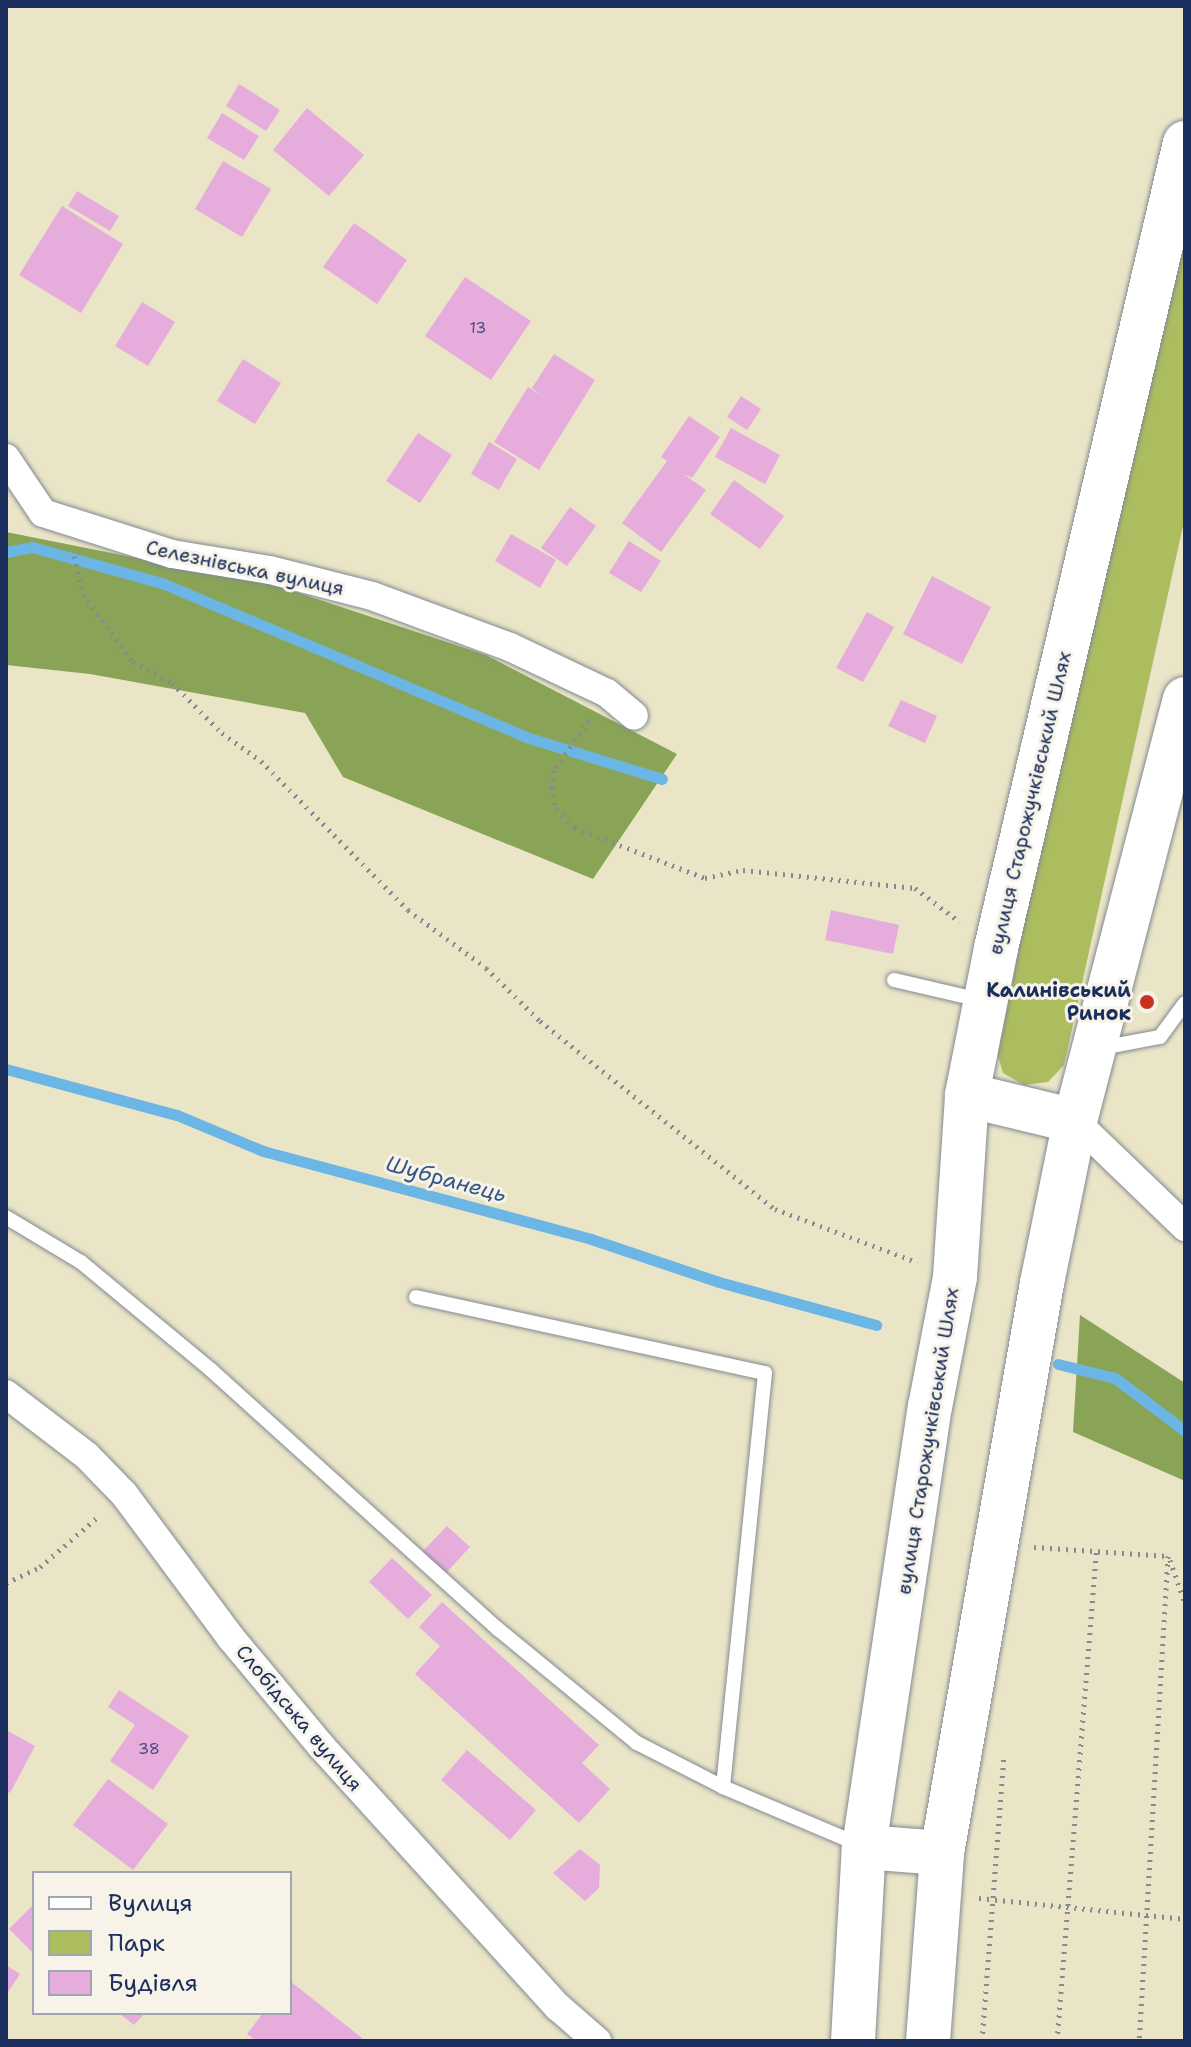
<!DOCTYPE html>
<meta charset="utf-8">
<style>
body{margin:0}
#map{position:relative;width:1191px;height:2047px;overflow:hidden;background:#eae5c7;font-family:"Shantell Sans",sans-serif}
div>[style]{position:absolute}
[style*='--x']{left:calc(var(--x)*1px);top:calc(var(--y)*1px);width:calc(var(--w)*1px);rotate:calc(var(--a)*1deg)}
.green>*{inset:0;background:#acbd60}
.forest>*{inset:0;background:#89a456}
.stream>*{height:11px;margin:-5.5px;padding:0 5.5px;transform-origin:5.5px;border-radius:5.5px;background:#6cb6e5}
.building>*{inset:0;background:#e6addc}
.path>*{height:5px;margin-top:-2.5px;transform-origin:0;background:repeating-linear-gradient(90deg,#828a92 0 2px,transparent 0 8px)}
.roads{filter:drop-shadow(0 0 2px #828a92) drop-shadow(0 0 2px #828a92)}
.lane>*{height:14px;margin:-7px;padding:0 7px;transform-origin:7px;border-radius:7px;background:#fff}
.street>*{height:28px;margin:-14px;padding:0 14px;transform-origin:14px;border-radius:14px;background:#fff}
.primary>*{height:44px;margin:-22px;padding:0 22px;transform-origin:22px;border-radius:22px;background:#fff}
.dots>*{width:22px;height:22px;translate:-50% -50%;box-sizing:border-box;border:4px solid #f7f3e8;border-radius:50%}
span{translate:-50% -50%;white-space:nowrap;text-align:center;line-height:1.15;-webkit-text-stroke:6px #f7f3e8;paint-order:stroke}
.number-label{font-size:16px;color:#4e4e7e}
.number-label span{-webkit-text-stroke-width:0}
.street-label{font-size:20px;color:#1b2f5e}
.poi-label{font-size:20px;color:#1b2f5e;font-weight:700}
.right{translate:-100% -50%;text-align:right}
.water-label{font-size:22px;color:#335886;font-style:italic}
.frame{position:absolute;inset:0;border:8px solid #1b2f5e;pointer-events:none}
.legend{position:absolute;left:32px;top:1871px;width:260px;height:144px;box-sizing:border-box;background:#f7f3e8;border:2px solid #9fa5b1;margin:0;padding:10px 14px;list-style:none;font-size:24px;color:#1b2f5e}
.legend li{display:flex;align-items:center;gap:16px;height:40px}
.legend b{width:40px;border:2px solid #9fa5b1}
</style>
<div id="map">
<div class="green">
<div style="clip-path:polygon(1185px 199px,1185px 517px,1064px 1065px,1048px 1082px,1024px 1085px,1003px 1073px,996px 1049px)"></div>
</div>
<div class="forest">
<div style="clip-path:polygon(6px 532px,278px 586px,486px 655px,677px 754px,593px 879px,343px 777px,305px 713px,90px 674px,6px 665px)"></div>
<div style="clip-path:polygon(1080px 1315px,1185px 1383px,1185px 1481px,1073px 1432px)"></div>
</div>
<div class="stream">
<div style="--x:6;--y:552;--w:26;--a:-11"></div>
<div style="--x:32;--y:547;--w:135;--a:15.5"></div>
<div style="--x:162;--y:583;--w:398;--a:22.9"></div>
<div style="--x:529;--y:738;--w:139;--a:17.1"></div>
<div style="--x:6;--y:1069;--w:177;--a:15.1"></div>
<div style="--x:177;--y:1115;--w:93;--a:22.7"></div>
<div style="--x:263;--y:1151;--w:340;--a:15"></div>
<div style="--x:591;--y:1239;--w:135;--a:18.6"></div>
<div style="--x:719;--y:1282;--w:163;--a:15.3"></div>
<div style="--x:1058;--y:1364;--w:59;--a:13.8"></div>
<div style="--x:1115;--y:1378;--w:88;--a:37.1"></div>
</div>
<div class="building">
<div style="clip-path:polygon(239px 84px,280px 110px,266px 131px,226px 106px)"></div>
<div style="clip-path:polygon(307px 108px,364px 155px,329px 196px,273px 150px)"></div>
<div style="clip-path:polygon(222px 113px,259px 136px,244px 160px,207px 138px)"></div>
<div style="clip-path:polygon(223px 161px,271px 189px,242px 237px,195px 209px)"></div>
<div style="clip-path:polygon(77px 191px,119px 216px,110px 231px,68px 206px)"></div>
<div style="clip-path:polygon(62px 206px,123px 244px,81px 313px,19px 275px)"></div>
<div style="clip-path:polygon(354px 223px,407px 260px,377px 304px,323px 267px)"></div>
<div style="clip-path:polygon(465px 277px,531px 321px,491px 380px,425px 336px)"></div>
<div style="clip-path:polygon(142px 302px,175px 322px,148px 366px,115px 346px)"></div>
<div style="clip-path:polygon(554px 354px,595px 380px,539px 470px,494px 442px,528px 387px,544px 397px,532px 388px)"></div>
<div style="clip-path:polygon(243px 359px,281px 383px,255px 424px,217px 401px)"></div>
<div style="clip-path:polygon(741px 396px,761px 409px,747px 430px,727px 417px)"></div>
<div style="clip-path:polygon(689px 416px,720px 437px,692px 478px,682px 473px,706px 490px,661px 552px,622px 523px,667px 461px,661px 457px)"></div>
<div style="clip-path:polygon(731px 428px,780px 455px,765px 484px,715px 457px)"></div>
<div style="clip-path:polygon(418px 433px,452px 455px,420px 503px,386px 481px)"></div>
<div style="clip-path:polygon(489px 442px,517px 459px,499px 490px,471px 474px)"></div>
<div style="clip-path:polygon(734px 480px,784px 516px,760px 549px,710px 514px)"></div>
<div style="clip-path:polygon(570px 507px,596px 526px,567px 566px,541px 548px)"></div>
<div style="clip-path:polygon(511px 534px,556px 560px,540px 588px,495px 561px)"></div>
<div style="clip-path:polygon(629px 541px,661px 561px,641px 592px,609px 573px)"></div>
<div style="clip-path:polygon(932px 576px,991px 607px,962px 664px,903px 634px)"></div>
<div style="clip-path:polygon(867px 612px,894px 627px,863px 682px,836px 668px)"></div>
<div style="clip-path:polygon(901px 700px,937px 716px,925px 743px,888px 726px)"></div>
<div style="clip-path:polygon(831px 910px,899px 925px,893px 954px,825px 940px)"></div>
<div style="clip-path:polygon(447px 1526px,470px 1547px,445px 1574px,421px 1553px)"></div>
<div style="clip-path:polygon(392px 1558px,432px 1595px,408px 1619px,369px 1582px)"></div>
<div style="clip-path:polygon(442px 1602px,599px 1745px,582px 1763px,610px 1789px,579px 1823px,415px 1674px,440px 1646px,419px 1627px)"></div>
<div style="clip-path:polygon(119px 1690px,189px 1736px,153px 1790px,110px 1761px,135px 1725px,108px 1707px)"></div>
<div style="clip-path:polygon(6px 1730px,35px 1746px,10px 1793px,6px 1791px)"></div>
<div style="clip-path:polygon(467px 1750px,536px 1810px,510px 1840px,441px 1780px)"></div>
<div style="clip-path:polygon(108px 1779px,168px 1824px,133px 1870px,73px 1825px)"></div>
<div style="clip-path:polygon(580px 1849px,600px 1865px,599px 1888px,585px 1901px,553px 1873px)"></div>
<div style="clip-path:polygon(34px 1904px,34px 1954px,9px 1929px)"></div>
<div style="clip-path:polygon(6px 1965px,20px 1974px,6px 1995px)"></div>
<div style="clip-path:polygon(290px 1981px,362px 2038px,360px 2041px,256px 2041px,247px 2034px,263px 2013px,290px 2013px)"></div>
<div style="clip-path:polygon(119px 2013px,145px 2013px,134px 2025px)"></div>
</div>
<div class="path">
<div style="--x:74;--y:556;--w:39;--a:77"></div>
<div style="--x:83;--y:594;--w:84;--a:53.7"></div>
<div style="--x:133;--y:662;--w:44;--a:28.3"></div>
<div style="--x:172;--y:683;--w:71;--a:45"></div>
<div style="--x:222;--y:733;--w:48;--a:35.7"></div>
<div style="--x:261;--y:761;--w:209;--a:45.4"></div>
<div style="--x:408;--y:910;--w:97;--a:36.6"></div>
<div style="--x:486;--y:968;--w:76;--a:44.5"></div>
<div style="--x:540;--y:1021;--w:301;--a:38.7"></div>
<div style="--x:775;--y:1209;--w:152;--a:20.5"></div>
<div style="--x:589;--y:720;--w:61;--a:125"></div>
<div style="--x:554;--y:770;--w:17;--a:97"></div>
<div style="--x:552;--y:787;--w:22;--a:80"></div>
<div style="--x:556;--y:809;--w:27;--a:45"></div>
<div style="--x:575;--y:828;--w:139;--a:21"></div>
<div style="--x:705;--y:878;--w:39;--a:-12"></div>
<div style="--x:743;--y:870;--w:173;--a:6"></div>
<div style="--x:915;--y:888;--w:56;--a:37.1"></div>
<div style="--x:1034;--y:1547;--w:134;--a:3.8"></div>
<div style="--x:1168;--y:1556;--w:486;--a:93.4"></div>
<div style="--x:1170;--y:1560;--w:46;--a:70.8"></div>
<div style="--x:6;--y:1583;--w:38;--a:-25"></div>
<div style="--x:40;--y:1567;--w:79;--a:-40.9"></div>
<div style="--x:979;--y:1898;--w:207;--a:5.8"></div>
<div style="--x:982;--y:2041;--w:286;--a:-85.6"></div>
<div style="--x:1057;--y:2041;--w:490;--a:-85.4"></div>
</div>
<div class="roads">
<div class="lane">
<div style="--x:894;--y:980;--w:88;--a:13.1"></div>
<div style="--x:1101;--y:1048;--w:60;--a:-10.6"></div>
<div style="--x:1160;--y:1037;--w:42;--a:-53.7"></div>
<div style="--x:6;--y:1217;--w:87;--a:31"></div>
<div style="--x:81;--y:1262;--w:169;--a:39.7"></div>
<div style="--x:211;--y:1370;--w:387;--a:42.1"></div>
<div style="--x:498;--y:1629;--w:180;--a:39.4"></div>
<div style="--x:637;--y:1743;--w:97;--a:27.1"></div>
<div style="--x:723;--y:1787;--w:149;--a:22.9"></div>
<div style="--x:416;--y:1297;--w:357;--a:12.3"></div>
<div style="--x:765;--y:1373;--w:416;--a:95.8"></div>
</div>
<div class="street">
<div style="--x:6;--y:458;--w:66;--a:56.1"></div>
<div style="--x:43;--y:513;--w:135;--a:17.6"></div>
<div style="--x:172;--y:554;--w:99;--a:9.3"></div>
<div style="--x:270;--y:570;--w:105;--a:14.3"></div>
<div style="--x:372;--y:596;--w:147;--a:20.3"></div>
<div style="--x:510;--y:647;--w:107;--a:25.4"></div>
<div style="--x:607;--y:693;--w:35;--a:40"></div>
<div style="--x:1075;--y:1121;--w:153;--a:43.9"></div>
<div style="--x:6;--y:1394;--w:102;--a:37.4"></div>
<div style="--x:87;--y:1456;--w:53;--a:45.8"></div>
<div style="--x:124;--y:1494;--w:179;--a:53.4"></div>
<div style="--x:231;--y:1638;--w:141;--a:50.2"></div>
<div style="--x:321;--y:1746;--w:353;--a:47.8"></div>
<div style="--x:558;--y:2007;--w:52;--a:41.1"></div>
</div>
<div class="primary">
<div style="--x:967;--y:1095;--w:111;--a:13.5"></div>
<div style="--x:864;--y:1847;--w:78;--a:4.4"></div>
<div style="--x:853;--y:2041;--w:194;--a:-86.8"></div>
<div style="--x:864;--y:1847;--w:445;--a:-81.5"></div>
<div style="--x:930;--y:1407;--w:132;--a:-79.1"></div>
<div style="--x:955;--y:1277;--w:182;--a:-86.2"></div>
<div style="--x:967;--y:1095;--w:150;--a:-78.8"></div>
<div style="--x:996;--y:948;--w:827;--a:-76.79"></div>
<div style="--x:928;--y:2041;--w:189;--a:-85.7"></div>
<div style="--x:942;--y:1853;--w:579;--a:-80.05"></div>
<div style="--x:1042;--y:1283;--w:165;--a:-78.5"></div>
<div style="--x:1075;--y:1121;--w:436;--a:-75.4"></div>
</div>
</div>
<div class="dots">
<div style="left:1147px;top:1002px;background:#c8321e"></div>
</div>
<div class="number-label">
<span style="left:478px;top:328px">13</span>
<span style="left:149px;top:1749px">38</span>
</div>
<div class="street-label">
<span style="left:245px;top:568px;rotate:12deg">Селезнівська вулиця</span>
<span style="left:1030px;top:803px;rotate:-77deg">вулиця Старожучківський Шлях</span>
<span style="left:928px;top:1441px;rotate:-81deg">вулиця Старожучківський Шлях</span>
<span style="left:299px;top:1718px;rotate:50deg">Слобідська вулиця</span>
</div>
<div class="poi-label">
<span class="right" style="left:1131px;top:1002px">Калинівський<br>Ринок</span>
</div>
<div class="water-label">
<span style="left:446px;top:1179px;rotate:15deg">Шубранець</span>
</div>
<div class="frame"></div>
<ul class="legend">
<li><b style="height:10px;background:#fff"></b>Вулиця</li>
<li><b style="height:22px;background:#acbd60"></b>Парк</li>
<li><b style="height:22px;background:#e6addc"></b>Будівля</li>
</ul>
</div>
